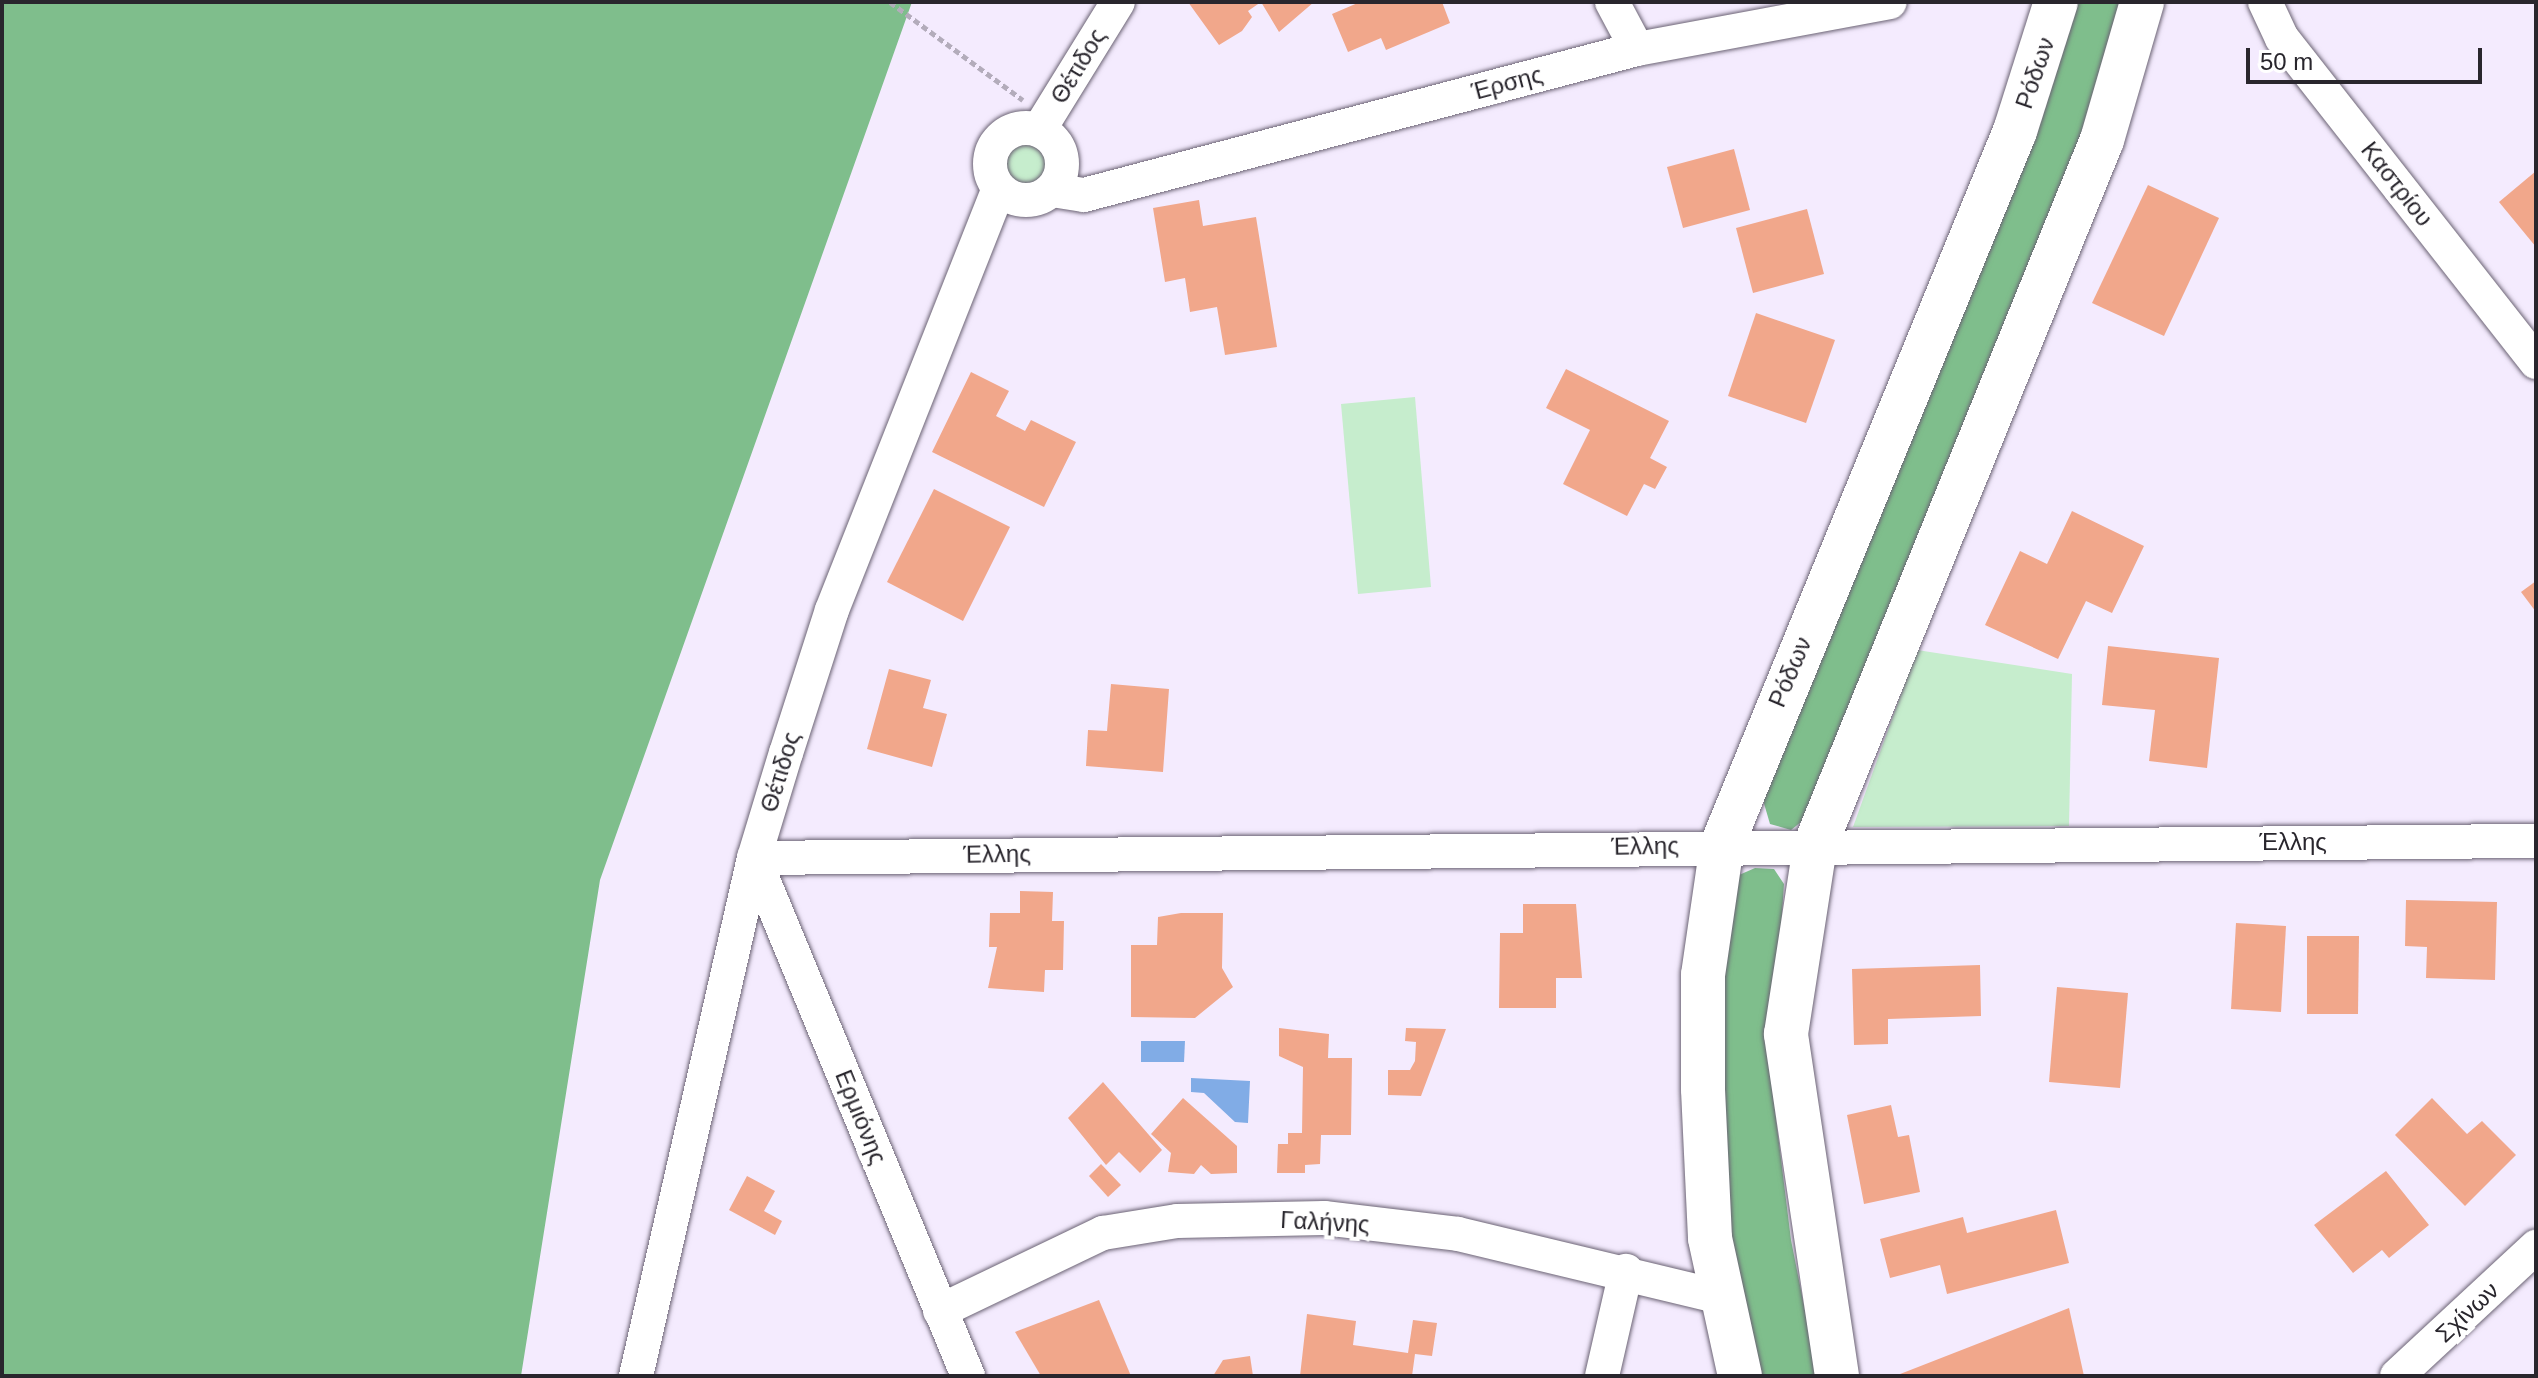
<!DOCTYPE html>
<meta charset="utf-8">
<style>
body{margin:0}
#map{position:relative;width:2538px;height:1378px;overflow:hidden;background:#f4ebfe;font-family:Arial,sans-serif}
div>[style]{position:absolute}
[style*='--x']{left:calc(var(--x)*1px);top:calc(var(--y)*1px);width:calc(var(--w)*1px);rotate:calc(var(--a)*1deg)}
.green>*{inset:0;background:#c6edcd}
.round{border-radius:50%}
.forest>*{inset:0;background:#7fbe8c}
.water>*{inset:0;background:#81ace6}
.building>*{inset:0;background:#f1a78b}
.path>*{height:5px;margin-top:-2.5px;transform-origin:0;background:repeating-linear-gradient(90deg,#b3acbb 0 6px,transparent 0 10px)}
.roads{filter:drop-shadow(0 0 2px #6b6374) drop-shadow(0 0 2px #6b6374)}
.street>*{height:34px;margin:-17px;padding:0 17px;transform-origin:17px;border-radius:17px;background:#fff}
.street>.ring{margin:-17px;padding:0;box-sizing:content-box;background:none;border:34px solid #fff;border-radius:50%}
.secondary>*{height:44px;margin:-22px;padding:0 22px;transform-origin:22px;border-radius:22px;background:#fff}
span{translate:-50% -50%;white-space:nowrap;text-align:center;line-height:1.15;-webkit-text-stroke:8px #fff;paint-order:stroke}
.street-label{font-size:24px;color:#29262d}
.frame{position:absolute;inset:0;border:4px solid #29262d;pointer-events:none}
.scale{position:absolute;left:2246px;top:48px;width:236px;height:36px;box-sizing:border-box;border:4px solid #29262d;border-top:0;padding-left:10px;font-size:24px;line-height:28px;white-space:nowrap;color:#29262d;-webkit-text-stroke:6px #fff;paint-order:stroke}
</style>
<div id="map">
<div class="green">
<div class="round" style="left:1004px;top:144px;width:42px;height:42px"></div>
<div style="clip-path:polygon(1415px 397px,1431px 587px,1358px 594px,1341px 404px)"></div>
<div style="clip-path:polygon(1917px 650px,2072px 674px,2069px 826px,1853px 827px)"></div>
</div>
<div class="forest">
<div style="clip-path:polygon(2px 2px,912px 2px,600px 880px,521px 1376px,2px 1376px)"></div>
<div style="clip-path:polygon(2074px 2px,2128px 2px,2077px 163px,1811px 814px,1791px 830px,1770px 824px,1763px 800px)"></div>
<div style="clip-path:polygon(1755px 868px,1774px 869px,1784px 884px,1771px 1078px,1791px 1240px,1818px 1376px,1760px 1376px,1731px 1246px,1716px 1077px,1723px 905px,1739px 875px)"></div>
</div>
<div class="water">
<div style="clip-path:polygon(1141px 1041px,1185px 1041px,1184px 1062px,1141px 1062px)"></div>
<div style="clip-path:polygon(1191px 1078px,1250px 1081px,1248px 1123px,1235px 1122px,1204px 1093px,1191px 1092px)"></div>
</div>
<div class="building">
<div style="clip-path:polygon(1188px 2px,1314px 2px,1279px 32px,1261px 2px,1248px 11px,1252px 17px,1242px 31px,1219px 45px)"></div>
<div style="clip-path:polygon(1360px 2px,1442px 2px,1450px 23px,1386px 50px,1381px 38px,1348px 52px,1332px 14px)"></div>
<div style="clip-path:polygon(1734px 149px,1750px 210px,1683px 228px,1667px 167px)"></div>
<div style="clip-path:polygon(2536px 171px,2536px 247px,2499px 202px)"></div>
<div style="clip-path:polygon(2148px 185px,2219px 218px,2164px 336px,2092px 303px)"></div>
<div style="clip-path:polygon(1199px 200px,1203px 226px,1256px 217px,1277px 347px,1225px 355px,1217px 307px,1190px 312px,1185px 278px,1165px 282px,1153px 208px)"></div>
<div style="clip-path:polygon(1807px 209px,1824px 274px,1753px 293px,1736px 228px)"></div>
<div style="clip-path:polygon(1756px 313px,1835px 340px,1806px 423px,1728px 396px)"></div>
<div style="clip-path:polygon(1566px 369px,1669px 421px,1650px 458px,1667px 467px,1655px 489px,1644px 484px,1627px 516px,1563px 484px,1590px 430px,1546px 408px)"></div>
<div style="clip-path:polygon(971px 372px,1009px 391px,996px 416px,1025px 431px,1031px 420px,1076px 442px,1044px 507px,932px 452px)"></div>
<div style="clip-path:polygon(934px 489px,1010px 527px,963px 621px,887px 582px)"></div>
<div style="clip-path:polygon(2072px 511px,2144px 546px,2112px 613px,2086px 601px,2058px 659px,1985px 625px,2020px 551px,2047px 564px)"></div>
<div style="clip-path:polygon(2536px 581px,2536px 612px,2521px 592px)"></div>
<div style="clip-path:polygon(2108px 646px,2219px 658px,2207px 768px,2149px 761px,2155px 710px,2102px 705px)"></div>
<div style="clip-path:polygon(889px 669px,931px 680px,923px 708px,947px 714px,932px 767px,867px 749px)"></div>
<div style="clip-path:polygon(1111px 684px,1169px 689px,1163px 772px,1086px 766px,1088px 730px,1107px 731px)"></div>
<div style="clip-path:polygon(1020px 891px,1053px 892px,1052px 921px,1064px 921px,1063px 970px,1045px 970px,1044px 992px,988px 988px,997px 947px,989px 947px,990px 913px,1020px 913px)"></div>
<div style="clip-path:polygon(2406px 900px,2497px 902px,2495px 980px,2426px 978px,2427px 947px,2405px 946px)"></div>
<div style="clip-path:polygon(1523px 904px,1576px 904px,1582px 978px,1556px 978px,1556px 1008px,1499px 1008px,1500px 933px,1523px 933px)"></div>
<div style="clip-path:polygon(1181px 913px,1223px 913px,1222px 968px,1233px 987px,1195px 1018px,1131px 1017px,1131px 945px,1157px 945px,1158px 917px)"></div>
<div style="clip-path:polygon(2236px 923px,2286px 926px,2281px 1012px,2231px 1009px)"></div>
<div style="clip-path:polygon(2307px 936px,2359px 936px,2358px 1014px,2307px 1014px)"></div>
<div style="clip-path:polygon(1980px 965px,1981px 1016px,1888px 1019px,1888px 1044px,1854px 1045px,1852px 969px)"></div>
<div style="clip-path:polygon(2057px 987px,2128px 993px,2120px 1088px,2049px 1082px)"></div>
<div style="clip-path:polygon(1279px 1028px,1329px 1034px,1328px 1058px,1352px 1058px,1351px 1135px,1321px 1135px,1320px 1164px,1305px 1165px,1305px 1173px,1277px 1173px,1278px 1144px,1288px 1144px,1288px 1133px,1302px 1133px,1303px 1067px,1279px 1056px)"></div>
<div style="clip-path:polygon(1406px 1028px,1446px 1029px,1421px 1096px,1388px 1095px,1388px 1070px,1410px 1070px,1415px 1061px,1416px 1042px,1405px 1041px)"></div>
<div style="clip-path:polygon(1103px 1082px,1162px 1150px,1140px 1173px,1119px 1152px,1106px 1165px,1068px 1118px)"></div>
<div style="clip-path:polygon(1183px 1098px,1237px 1146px,1237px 1173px,1211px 1174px,1201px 1165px,1194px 1174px,1168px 1172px,1171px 1153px,1151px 1134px)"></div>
<div style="clip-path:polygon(2432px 1098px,2467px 1134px,2482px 1121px,2516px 1155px,2465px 1206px,2395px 1135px)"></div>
<div style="clip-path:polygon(1891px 1105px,1898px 1137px,1909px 1135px,1920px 1192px,1864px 1204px,1847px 1115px)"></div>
<div style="clip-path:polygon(1101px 1164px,1121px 1185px,1108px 1197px,1089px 1176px)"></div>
<div style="clip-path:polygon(2386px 1171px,2429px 1225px,2389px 1258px,2382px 1250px,2353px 1273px,2314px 1225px)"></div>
<div style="clip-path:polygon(747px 1176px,775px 1191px,764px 1211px,782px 1221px,775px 1235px,729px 1210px)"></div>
<div style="clip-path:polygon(2056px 1210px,2069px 1263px,1947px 1294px,1940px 1265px,1890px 1278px,1880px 1239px,1963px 1217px,1967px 1233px)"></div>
<div style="clip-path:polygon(1099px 1300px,1131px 1376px,1041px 1376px,1015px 1332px)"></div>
<div style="clip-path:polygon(2069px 1308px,2084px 1376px,1895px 1376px)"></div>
<div style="clip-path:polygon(1307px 1314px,1356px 1321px,1353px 1345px,1408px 1353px,1413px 1320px,1437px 1323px,1432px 1356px,1415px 1354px,1412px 1376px,1300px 1376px)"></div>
<div style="clip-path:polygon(1250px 1356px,1253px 1376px,1213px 1376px,1223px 1360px)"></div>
</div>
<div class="path">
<div style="--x:890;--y:2;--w:165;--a:36.4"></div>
</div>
<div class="roads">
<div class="street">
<div style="--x:1612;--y:2;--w:53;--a:62"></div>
<div style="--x:2265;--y:2;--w:40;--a:65"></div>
<div style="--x:2282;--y:38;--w:412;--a:51.9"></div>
<div class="ring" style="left:990px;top:128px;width:38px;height:38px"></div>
<div style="--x:1039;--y:130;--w:150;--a:-58.3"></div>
<div style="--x:1052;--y:190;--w:32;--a:9"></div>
<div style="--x:1084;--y:195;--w:572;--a:-14.79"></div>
<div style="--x:1637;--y:49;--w:257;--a:-10.5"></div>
<div style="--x:940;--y:1311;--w:181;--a:-25.6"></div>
<div style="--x:1103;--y:1233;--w:75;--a:-9.2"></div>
<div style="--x:1177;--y:1221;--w:147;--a:-1.2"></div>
<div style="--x:1324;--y:1218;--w:135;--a:6.8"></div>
<div style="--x:1458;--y:1234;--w:269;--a:13.5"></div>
<div style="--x:636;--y:1376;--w:531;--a:-77.17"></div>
<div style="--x:754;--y:858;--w:110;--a:-73.1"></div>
<div style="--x:786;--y:753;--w:150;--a:-72.2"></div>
<div style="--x:832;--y:610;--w:451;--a:-68.4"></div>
<div style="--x:968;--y:1376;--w:560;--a:-112.45"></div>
<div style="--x:754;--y:858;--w:1782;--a:-0.55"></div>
<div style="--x:1602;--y:1376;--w:108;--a:-77.1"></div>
<div style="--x:2397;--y:1376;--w:190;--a:-42.9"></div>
</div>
<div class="secondary">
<div style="--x:1740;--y:1376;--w:141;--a:-102.3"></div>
<div style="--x:1710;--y:1238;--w:149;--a:-92.7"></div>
<div style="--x:1703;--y:1089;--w:114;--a:-90"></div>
<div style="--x:1703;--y:975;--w:131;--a:-81.7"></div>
<div style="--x:1722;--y:845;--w:772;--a:-67.69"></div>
<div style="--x:2015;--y:131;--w:135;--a:-72.4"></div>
<div style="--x:1837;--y:1376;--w:346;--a:-98.5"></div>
<div style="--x:1786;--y:1034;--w:190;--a:-81.2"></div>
<div style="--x:1815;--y:846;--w:762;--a:-67.88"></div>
<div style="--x:2102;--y:140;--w:144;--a:-73.8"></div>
</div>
</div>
<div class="street-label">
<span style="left:1078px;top:66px;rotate:-59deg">Θέτιδος</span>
<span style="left:2035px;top:73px;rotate:-71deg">Ρόδων</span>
<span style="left:1507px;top:83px;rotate:-15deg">Έρσης</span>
<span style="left:2397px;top:184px;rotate:52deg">Καστρίου</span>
<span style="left:1790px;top:672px;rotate:-67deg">Ρόδων</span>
<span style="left:780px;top:772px;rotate:-73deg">Θέτιδος</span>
<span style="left:2293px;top:842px">Έλλης</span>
<span style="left:1645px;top:846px;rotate:-1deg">Έλλης</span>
<span style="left:997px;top:854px;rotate:-1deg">Έλλης</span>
<span style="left:861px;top:1117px;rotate:68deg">Ερμιόνης</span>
<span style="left:1325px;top:1222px;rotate:3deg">Γαλήνης</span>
<span style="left:2467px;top:1312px;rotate:-43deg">Σχίνων</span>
</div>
<div class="frame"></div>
<div class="scale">50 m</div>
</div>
